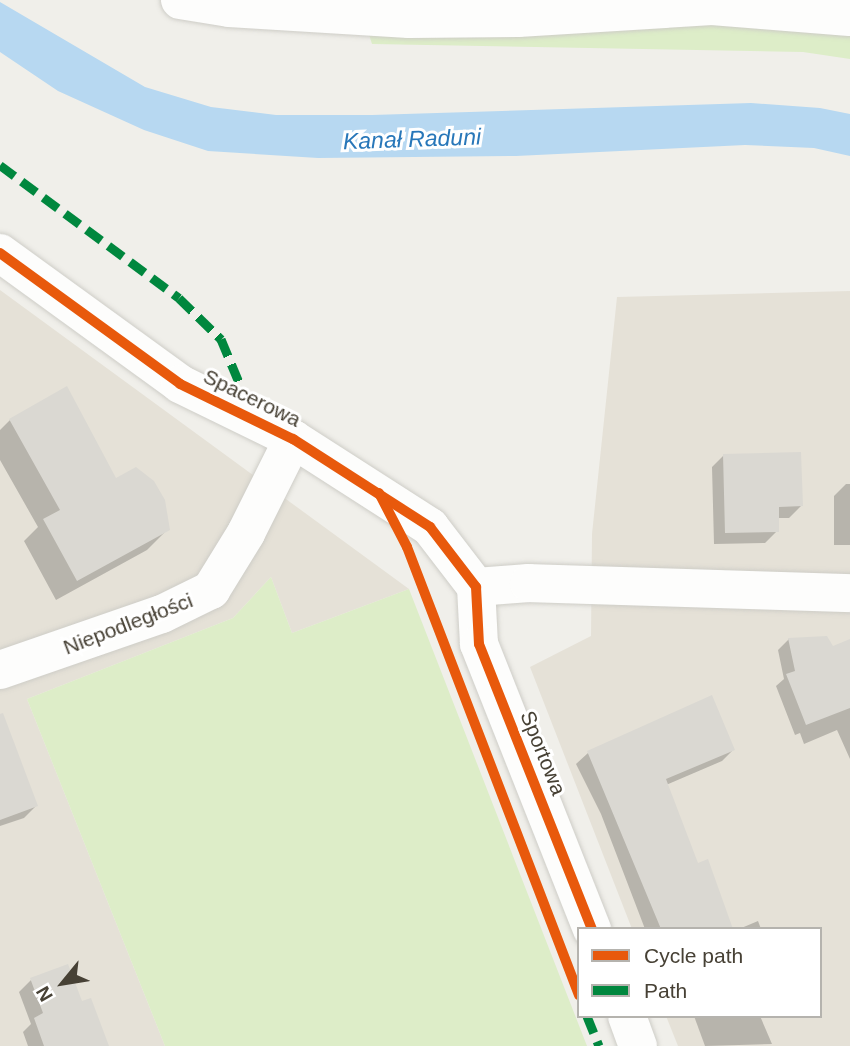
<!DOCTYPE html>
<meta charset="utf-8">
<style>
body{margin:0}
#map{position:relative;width:850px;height:1046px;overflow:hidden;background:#f0efea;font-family:Arial,sans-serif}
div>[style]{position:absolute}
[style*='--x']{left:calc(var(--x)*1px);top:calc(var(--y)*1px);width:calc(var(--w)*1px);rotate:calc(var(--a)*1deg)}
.residential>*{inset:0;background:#e5e1d7}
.green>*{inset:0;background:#ddedc8}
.water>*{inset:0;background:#b7d8f1}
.shadow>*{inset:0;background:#0003}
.building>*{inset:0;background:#dad8d2}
.roads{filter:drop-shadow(0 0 2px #cecdc7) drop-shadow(0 0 2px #cecdc7)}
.minor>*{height:38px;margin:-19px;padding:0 19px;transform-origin:19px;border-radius:19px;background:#fdfdfc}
.quiet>*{height:9px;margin-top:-4.5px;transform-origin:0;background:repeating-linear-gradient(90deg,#00873e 0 18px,transparent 0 27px)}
.cycleway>*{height:10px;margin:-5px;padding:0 5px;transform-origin:5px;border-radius:5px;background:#e8590c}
span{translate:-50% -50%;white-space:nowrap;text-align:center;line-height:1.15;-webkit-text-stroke:6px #fff;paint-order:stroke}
.street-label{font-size:21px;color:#474135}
.water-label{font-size:23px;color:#2877b9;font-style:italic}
.legend{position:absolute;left:577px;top:927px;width:245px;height:91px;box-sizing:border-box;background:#fff;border:2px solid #b5b3ae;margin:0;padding:9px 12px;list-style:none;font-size:21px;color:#474135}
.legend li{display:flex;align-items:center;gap:14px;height:35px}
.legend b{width:35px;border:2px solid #b5b3ae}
.north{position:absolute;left:28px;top:948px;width:70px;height:70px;-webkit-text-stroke:5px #fff;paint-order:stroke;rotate:240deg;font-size:19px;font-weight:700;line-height:28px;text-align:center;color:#474135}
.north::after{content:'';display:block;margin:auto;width:24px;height:32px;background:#474135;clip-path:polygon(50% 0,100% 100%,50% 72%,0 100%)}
</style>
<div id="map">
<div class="residential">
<div style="clip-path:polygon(0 290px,409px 589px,292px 633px,271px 577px,233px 618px,27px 699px,165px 1046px,0 1046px)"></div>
<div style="clip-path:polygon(850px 291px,850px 1046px,678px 1046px,666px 1016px,820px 1016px,820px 929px,632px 929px,530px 667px,591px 636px,592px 534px,617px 297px)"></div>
</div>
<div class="green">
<div style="clip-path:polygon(358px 0,850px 0,850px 59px,803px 52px,372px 44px)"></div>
<div style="clip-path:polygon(271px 577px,292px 633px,409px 589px,587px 1046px,165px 1046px,27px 699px,233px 618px)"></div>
</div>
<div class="water">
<div style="clip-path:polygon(0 2px,145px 87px,211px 107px,276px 115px,372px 115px,751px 103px,820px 108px,850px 114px,850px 156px,814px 148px,745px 145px,516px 156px,318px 158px,208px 151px,144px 130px,58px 91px,0 52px)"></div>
</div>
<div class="shadow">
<div style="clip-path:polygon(10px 420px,115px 480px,168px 529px,147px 550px,56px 600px,24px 541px,38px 527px,0 460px,0 430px)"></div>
<div style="clip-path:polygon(724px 455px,801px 506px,789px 518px,777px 518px,777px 531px,765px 543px,714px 544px,712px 467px)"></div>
<div style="clip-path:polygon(846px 484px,850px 484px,850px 545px,834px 545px,834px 496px)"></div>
<div style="clip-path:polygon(789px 639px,832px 648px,850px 641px,850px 759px,837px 730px,804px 744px,800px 733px,795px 735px,776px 686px,784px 679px,778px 650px)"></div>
<div style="clip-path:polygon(0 748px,36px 806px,24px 818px,0 826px)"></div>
<div style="clip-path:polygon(733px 750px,722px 761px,666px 785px,697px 865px,731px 929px,645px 929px,601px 814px,576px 764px,588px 753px)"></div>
<div style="clip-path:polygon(758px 921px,761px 929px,739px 929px)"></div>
<div style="clip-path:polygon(67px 966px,81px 1003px,107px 1046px,28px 1046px,23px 1032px,31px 1024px,19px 992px,31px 980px)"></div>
<div style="clip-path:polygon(694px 1016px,760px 1016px,772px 1044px,705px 1046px)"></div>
</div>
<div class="building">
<div style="clip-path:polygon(67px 386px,116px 478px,136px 467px,154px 481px,165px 500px,170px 530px,77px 581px,43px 519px,60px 510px,9px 419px)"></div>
<div style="clip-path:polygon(801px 452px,803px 506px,779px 507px,779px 532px,725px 533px,723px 454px)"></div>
<div style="clip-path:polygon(827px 636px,833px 646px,850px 639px,850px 708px,806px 725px,786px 674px,795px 671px,788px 638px)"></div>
<div style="clip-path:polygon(712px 695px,735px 750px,666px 779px,698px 863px,708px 859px,733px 929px,661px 929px,587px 751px)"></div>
<div style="clip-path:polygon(3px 713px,38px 806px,0 820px,0 714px)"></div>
<div style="clip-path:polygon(68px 964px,82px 1001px,91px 998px,109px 1046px,44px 1046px,34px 1018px,43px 1013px,30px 978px)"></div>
</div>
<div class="roads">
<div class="minor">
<div style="--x:180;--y:0;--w:50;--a:9.3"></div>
<div style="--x:229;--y:8;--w:180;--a:3.5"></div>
<div style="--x:409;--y:19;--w:109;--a:-0.5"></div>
<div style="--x:518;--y:18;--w:194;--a:-3.5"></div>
<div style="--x:712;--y:6;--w:138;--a:4.6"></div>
<div style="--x:0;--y:253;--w:223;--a:36"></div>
<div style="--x:180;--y:384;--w:126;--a:26"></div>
<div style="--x:293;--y:439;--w:163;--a:32.7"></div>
<div style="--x:430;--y:527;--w:76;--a:52.5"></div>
<div style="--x:476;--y:587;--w:53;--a:-4.3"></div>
<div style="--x:529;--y:583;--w:321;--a:1.8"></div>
<div style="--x:476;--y:587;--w:57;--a:87"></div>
<div style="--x:479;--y:644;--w:307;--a:68.4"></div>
<div style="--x:0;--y:670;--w:171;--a:-19.1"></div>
<div style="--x:162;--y:614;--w:55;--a:-26.1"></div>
<div style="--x:211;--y:590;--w:67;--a:-58.4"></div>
<div style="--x:246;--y:533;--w:105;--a:-63.4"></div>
<div style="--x:627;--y:1016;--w:32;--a:70"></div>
</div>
</div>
<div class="quiet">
<div style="--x:0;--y:165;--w:223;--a:36.6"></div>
<div style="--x:179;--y:298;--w:59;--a:44.3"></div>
<div style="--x:221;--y:339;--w:52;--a:67.4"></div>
<div style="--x:587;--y:1016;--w:32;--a:68"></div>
</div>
<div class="cycleway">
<div style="--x:0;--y:253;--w:223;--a:36"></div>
<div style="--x:180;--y:384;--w:126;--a:26"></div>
<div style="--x:293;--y:439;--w:163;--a:32.7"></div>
<div style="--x:430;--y:527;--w:76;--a:52.5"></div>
<div style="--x:476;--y:587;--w:57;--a:87"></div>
<div style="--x:479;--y:644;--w:307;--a:68.4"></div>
<div style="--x:379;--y:493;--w:61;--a:62.6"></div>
<div style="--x:407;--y:547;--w:480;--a:69"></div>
</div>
<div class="street-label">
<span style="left:252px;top:398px;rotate:26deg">Spacerowa</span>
<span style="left:128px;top:624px;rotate:-21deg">Niepodległości</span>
<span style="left:543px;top:753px;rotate:68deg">Sportowa</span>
</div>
<div class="water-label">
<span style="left:412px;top:139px;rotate:-2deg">Kanał Raduni</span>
</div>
<ul class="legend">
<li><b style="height:9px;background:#e8590c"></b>Cycle path</li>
<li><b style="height:9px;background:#00873e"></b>Path</li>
</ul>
<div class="north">N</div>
</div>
